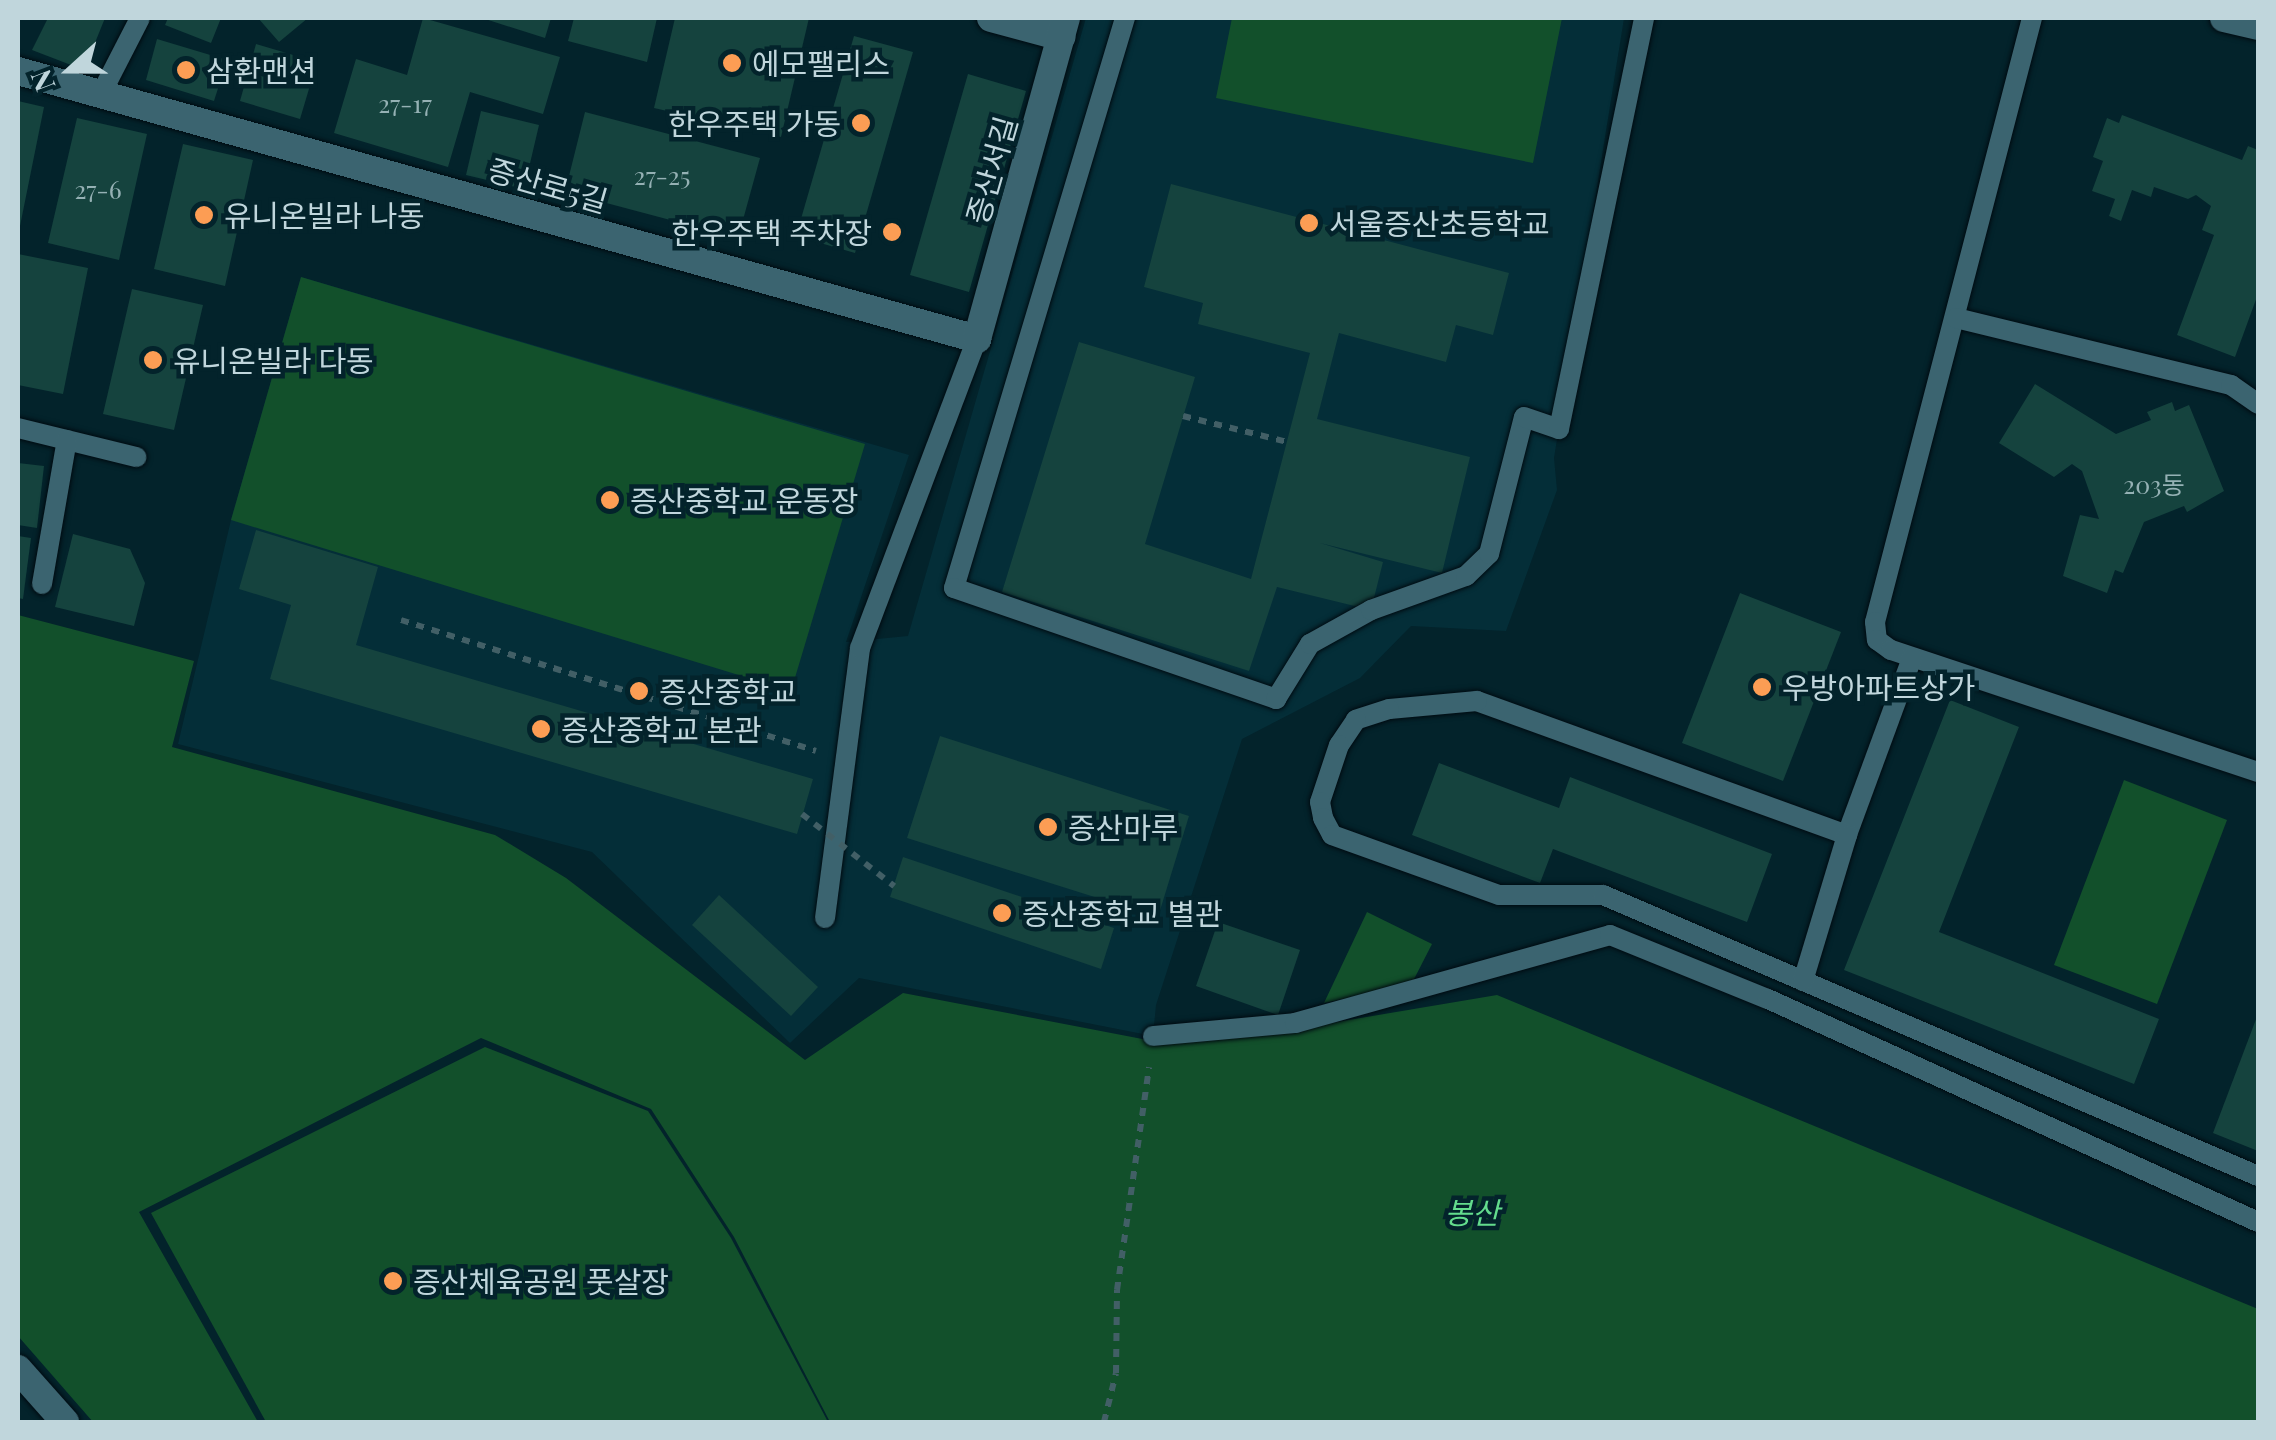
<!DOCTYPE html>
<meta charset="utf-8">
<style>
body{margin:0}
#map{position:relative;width:2276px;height:1440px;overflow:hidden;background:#03232b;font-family:"Playfair Display","Noto Sans KR",serif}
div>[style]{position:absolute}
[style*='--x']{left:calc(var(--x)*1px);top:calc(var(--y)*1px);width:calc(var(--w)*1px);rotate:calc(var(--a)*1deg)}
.built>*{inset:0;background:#042e38}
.green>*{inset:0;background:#12502b}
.building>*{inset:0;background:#15433e}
.path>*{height:6px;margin-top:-3px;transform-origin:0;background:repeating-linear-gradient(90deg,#425f66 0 8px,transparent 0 16px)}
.roads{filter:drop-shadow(0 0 2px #000b11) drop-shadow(0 0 2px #000b11)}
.service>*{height:20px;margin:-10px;padding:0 10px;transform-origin:10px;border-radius:10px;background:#3b6470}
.minor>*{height:28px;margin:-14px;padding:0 14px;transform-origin:14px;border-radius:14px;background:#3b6470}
.tertiary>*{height:28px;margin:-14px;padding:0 14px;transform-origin:14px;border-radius:14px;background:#3b6470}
.path-bridge>*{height:6px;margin-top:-3px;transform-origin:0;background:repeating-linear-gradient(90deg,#425f66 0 8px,transparent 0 16px)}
.dots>*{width:28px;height:28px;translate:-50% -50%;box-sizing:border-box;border:5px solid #03232b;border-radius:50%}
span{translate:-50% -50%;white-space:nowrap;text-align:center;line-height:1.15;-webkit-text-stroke:9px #03232b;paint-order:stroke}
.number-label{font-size:25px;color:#95b1b4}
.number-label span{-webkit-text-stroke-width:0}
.poi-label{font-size:30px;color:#c0d6dc}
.left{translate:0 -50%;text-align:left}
.right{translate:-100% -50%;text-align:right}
.street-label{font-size:30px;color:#c0d6dc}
.park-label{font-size:30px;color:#63dc8d;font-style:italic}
.frame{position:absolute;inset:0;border:20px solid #c0d6dc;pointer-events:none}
.north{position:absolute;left:20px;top:20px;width:100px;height:100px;-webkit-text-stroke:8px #03232b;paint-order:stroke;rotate:249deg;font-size:28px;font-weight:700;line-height:40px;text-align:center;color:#c0d6dc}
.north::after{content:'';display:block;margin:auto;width:35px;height:45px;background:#c0d6dc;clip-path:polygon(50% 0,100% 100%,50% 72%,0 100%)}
</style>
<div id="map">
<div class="built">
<div style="clip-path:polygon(1086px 18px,1624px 18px,1554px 458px,1557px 490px,1506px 631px,1411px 626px,1360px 678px,1242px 739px,1156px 1005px,1153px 1036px,859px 978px,790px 1043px,592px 852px,178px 744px,231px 520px,301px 277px,909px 455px,846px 642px,908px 636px)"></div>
</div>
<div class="green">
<div style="clip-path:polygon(1232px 18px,1562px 18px,1533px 163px,1216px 98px)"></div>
<div style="clip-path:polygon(301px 277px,865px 444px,791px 691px,231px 520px)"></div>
<div style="clip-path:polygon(18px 615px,194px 661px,172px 747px,495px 835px,566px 878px,805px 1060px,903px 993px,1158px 1042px,1307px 1027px,1497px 995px,2258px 1309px,2258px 1422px,830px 1422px,734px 1237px,651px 1109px,481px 1038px,139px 1212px,258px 1422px,93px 1422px,18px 1336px)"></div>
<div style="clip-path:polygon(2124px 780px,2227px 820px,2157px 1004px,2054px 965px)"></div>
<div style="clip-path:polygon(1367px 912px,1432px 944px,1411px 985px,1324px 1003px)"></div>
<div style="clip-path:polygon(485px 1047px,648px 1111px,731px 1238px,828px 1422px,266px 1422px,151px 1213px)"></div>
</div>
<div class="building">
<div style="clip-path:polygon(48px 18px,105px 18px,84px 70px,32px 50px)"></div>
<div style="clip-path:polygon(168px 18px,221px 18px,211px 43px,165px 25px)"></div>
<div style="clip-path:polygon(258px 18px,308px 18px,279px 42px)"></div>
<div style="clip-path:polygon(423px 18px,560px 57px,543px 114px,470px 92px,448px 167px,334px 133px,356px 59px,407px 75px)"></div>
<div style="clip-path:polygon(482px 18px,551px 18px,545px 38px)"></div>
<div style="clip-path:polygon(574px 18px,657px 18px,647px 62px,568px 41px)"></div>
<div style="clip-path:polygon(675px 18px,809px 18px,781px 137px,654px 108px)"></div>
<div style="clip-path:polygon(854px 36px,913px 52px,855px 253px,796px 236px)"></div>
<div style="clip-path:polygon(157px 39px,227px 60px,214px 101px,146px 80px)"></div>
<div style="clip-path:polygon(256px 44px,317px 62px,300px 119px,240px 101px)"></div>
<div style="clip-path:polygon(968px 74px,1026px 91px,969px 292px,910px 275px)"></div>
<div style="clip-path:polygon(18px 101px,44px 107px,19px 231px,18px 231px)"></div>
<div style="clip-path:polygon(481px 111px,539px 125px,524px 189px,466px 175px)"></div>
<div style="clip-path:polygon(585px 112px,760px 158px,738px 238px,565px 192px)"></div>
<div style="clip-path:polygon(2122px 115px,2242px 160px,2248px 146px,2258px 150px,2258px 294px,2235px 357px,2177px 335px,2214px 235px,2202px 230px,2211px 206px,2196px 195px,2188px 199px,2154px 187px,2151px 197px,2132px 190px,2121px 221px,2109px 216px,2115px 199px,2092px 191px,2103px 161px,2093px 157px,2107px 118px,2119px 123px)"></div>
<div style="clip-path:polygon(77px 118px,147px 134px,119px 260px,48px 243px)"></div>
<div style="clip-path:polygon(183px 144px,253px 160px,225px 286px,154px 269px)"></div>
<div style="clip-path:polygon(1171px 184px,1509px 273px,1493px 335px,1456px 325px,1446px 362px,1339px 333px,1317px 419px,1470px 457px,1442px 573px,1320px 543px,1383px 562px,1371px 610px,1277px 587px,1249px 671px,1002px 592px,1079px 342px,1195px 377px,1145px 544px,1251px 579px,1310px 353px,1198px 324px,1203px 303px,1144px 287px)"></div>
<div style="clip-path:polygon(18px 254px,88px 268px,63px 394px,18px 385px)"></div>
<div style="clip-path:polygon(132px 289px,203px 305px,174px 430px,103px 414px)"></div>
<div style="clip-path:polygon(2035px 384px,2116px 434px,2151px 420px,2147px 412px,2172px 402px,2175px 411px,2189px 405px,2224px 491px,2187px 512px,2184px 506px,2144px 522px,2123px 573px,2115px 570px,2107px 593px,2063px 576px,2080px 515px,2099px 519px,2082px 471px,2072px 464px,2054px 477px,1999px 443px)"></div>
<div style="clip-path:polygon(18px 463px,44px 466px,37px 528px,18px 525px)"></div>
<div style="clip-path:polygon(256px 530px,378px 567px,356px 645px,813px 779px,797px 834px,270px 679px,291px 605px,239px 589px)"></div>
<div style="clip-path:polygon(73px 534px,130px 549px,145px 583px,134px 626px,55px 607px)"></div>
<div style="clip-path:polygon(18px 536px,31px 538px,23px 599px,18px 598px)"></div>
<div style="clip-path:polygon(1740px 593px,1841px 632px,1783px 781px,1682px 743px)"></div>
<div style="clip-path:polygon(1950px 700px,2019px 727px,1939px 932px,2159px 1019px,2134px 1084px,1844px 970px)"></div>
<div style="clip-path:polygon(940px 736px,1189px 816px,1158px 917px,907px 838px)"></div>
<div style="clip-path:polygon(1439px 763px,1559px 808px,1570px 777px,1772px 854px,1747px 922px,1553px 849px,1540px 883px,1412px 835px)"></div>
<div style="clip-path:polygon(903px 857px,1114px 928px,1101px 969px,890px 897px)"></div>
<div style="clip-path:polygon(719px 895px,818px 987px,791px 1016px,692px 925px)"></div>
<div style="clip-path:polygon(1218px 922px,1300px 950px,1278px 1015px,1196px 986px)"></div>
<div style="clip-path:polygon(2258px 1014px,2258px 1151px,2213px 1133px)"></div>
</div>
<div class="path">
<div style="--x:1183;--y:416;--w:107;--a:14"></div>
<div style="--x:401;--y:620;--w:435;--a:17.5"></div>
<div style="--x:1104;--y:1422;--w:50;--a:-76.2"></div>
<div style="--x:1116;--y:1373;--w:83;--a:-89.3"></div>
<div style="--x:1117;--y:1290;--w:225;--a:-81.8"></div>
</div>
<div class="roads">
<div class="service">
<div style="--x:1125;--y:18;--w:595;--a:106.7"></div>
<div style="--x:954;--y:588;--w:341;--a:19"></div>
<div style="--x:1276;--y:699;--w:65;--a:-58.3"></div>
<div style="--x:1310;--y:644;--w:70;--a:-29.1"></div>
<div style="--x:1371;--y:610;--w:101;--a:-19.7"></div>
<div style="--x:1466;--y:576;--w:32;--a:-44"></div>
<div style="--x:1489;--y:554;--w:141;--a:-75.7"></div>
<div style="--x:1524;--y:417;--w:37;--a:19"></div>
<div style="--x:1559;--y:429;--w:420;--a:-78.3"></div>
<div style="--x:2032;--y:18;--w:624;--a:104.57"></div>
<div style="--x:1875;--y:622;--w:18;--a:84"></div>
<div style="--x:1877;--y:640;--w:17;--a:36"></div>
<div style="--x:1891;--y:650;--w:387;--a:18.4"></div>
<div style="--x:101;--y:94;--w:85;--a:-62.8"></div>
<div style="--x:1956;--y:318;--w:283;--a:13.7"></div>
<div style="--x:2231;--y:385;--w:33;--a:35"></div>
<div style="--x:18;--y:428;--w:122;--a:13.8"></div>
<div style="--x:42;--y:584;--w:146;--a:-80.2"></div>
<div style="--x:1912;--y:658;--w:189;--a:110.2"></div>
<div style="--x:1847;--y:835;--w:394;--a:-160.1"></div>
<div style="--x:1477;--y:701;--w:88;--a:174.8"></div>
<div style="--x:1389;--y:709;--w:35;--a:162"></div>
<div style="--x:1356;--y:720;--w:30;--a:124"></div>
<div style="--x:1339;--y:745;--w:60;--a:108.4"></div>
<div style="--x:1320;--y:802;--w:16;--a:79"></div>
<div style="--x:1323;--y:818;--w:19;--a:62"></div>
<div style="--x:1332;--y:835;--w:177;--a:19.8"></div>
<div style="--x:1499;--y:895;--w:104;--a:0"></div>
<div style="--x:1603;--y:895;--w:713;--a:23.22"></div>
<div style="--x:825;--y:918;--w:272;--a:-82.6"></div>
<div style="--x:860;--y:648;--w:330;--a:-69.3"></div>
<div style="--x:1803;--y:981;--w:152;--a:-73.2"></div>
<div style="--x:1153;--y:1036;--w:143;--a:-5.2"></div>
<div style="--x:1295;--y:1023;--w:327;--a:-15.6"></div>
<div style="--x:1610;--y:935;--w:170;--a:22.1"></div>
<div style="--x:1768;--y:999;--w:538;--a:24.47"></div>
</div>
<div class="minor">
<div style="--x:991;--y:18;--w:73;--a:15"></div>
<div style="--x:18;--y:71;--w:996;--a:15.61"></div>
<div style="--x:977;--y:339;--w:333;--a:-74.5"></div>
<div style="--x:18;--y:1369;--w:71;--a:48.4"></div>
</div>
<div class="tertiary">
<div style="--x:2224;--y:18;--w:35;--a:13"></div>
</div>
</div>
<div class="path-bridge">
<div style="--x:802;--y:814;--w:117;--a:38"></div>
</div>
<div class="dots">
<div style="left:732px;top:63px;background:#fc9d54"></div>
<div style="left:186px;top:70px;background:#fc9d54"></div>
<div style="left:861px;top:123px;background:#fc9d54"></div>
<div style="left:204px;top:215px;background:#fc9d54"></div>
<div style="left:1309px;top:223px;background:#fc9d54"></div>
<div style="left:892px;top:232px;background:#fc9d54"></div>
<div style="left:153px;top:360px;background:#fc9d54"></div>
<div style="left:610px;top:500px;background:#fc9d54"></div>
<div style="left:1762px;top:687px;background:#fc9d54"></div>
<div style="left:639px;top:691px;background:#fc9d54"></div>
<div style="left:541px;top:729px;background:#fc9d54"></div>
<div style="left:1048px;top:827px;background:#fc9d54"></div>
<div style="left:1002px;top:913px;background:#fc9d54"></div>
<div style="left:393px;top:1281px;background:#fc9d54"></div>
</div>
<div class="number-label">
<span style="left:405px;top:103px">27-17</span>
<span style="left:662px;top:175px">27-25</span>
<span style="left:98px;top:189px">27-6</span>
<span style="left:2154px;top:484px">203동</span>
</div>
<div class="poi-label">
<span class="left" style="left:752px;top:63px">에모팰리스</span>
<span class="left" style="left:206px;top:70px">삼환맨션</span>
<span class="right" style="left:841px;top:123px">한우주택 가동</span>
<span class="left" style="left:224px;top:215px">유니온빌라 나동</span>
<span class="left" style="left:1329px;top:223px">서울증산초등학교</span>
<span class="right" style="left:872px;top:232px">한우주택 주차장</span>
<span class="left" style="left:173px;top:360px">유니온빌라 다동</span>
<span class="left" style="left:630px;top:500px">증산중학교 운동장</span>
<span class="left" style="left:1782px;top:687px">우방아파트상가</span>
<span class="left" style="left:659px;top:691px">증산중학교</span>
<span class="left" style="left:561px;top:729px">증산중학교 본관</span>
<span class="left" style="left:1068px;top:827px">증산마루</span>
<span class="left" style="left:1022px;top:913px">증산중학교 별관</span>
<span class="left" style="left:413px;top:1281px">증산체육공원 풋살장</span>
</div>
<div class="street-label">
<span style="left:991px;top:170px;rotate:-74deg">증산서길</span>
<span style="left:548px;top:185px;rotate:16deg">증산로5길</span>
</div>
<div class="park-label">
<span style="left:1472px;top:1212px">봉산</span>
</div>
<div class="frame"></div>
<div class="north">N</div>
</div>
